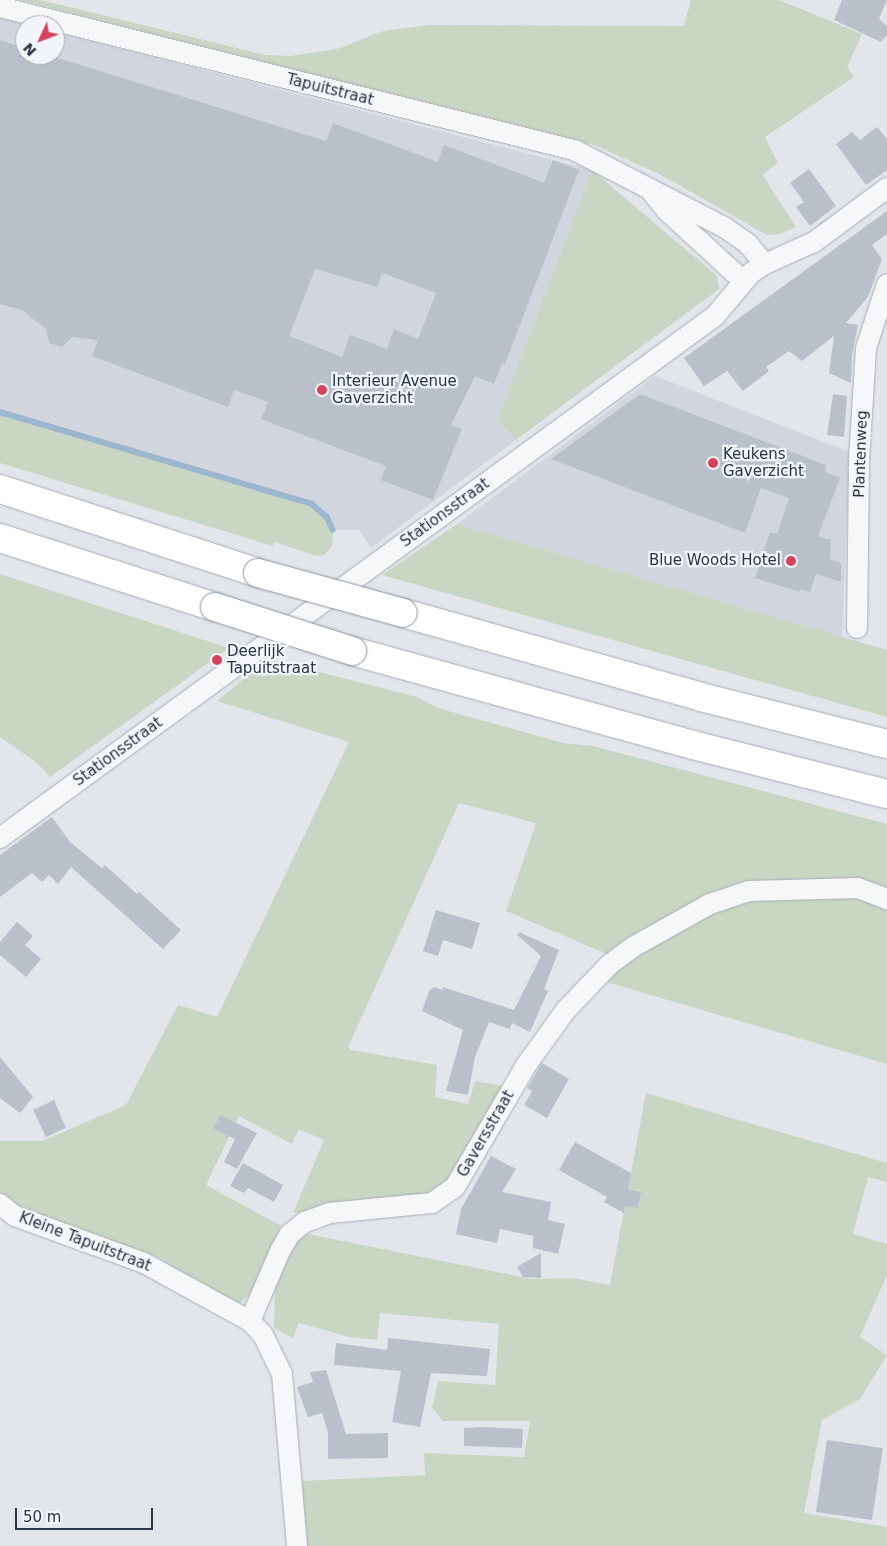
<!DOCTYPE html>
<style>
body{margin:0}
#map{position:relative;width:887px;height:1546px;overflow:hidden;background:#e2e6eb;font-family:"DejaVu Sans",sans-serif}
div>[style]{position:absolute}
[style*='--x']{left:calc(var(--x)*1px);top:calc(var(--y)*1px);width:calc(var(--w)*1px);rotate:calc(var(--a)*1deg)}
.built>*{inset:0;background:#d0d5de}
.green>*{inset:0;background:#c9d6c3}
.stream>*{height:5.5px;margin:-2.75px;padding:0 2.75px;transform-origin:2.75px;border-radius:2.75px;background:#9cb6cd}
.building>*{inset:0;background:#b9c0ca}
.roads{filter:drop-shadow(0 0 1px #a7adb6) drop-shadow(0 0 1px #a7adb6)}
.minor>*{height:20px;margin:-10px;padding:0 10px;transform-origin:10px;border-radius:10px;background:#f6f7f9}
.highway>*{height:28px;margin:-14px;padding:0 14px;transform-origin:14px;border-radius:14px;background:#fff}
.bridges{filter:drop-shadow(0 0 1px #8994a3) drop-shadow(0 0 1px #8994a3)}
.highway-bridge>*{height:28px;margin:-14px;padding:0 14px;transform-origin:14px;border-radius:14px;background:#fff}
.dots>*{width:14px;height:14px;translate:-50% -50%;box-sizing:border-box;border:2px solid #f2f5f8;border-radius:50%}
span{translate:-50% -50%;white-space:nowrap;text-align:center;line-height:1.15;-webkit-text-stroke:4.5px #f2f5f8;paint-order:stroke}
.street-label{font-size:15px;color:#293445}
.poi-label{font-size:15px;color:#293445}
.left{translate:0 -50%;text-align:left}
.right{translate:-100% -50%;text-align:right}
.north{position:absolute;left:15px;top:15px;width:50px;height:50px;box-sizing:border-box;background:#f2f5f8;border:1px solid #a2a8b0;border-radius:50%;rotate:227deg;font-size:14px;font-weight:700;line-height:20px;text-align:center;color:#293445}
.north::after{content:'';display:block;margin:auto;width:18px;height:22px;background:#d6425e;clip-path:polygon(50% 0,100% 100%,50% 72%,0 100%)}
.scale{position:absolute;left:15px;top:1508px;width:138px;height:22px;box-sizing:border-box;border:2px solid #293445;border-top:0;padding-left:6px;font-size:15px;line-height:18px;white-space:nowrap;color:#293445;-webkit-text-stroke:4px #f2f5f8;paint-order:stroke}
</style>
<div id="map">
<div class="built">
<div style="clip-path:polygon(0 18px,28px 25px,25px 25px,25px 55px,55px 55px,55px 32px,592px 170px,497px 420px,516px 440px,371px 548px,359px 530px,333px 530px,327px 517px,208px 475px,0 412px)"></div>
<div style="clip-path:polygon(655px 376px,850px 452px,842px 637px,457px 524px)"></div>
</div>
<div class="green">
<div style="clip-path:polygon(20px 0,41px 0,265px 55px,291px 56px,337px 49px,383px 31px,430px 25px,684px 26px,691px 0,779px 0,862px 34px,847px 67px,854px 77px,765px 137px,778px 163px,763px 175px,796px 227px,780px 234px,767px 235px,661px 175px,597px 146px)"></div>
<div style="clip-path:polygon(592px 170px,717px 276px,719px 289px,516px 440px,497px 420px)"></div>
<div style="clip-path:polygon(0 412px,312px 504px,327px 517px,333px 530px,332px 546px,324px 555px,316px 556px,275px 542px,273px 546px,0 463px)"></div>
<div style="clip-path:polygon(457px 524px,887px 650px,887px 717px,382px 575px)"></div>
<div style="clip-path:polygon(0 574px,229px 648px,50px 777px,37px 763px,0 737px)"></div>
<div style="clip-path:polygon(268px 659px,417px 697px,438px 708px,563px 743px,593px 746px,887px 824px,887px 887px,848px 877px,842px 884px,701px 900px,646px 929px,609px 955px,506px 911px,536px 823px,459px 803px,348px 1047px,351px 1050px,437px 1065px,435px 1097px,468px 1104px,475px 1081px,505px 1086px,455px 1177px,427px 1197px,395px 1202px,293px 1213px,324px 1140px,299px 1129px,292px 1144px,239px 1116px,206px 1185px,281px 1226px,255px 1290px,240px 1303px,216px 1294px,160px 1258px,31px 1214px,8px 1200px,0 1191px,0 1141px,42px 1141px,126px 1105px,178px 1005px,217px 1017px,349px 742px,217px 701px)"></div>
<div style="clip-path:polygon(820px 895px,878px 902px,887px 907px,887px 1064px,603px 981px,649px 944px,735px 901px)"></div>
<div style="clip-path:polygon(646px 1093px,887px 1163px,887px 1182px,868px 1177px,853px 1234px,887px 1244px,887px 1275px,860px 1337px,887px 1355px,860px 1399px,822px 1420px,804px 1513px,887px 1527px,887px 1546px,306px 1546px,302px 1481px,425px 1475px,424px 1453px,524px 1457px,530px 1421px,443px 1421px,432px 1408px,438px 1381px,495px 1385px,499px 1324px,380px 1313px,377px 1340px,349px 1337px,299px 1323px,293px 1338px,274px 1328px,275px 1287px,286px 1255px,298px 1237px,310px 1226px,308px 1234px,532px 1279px,573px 1278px,610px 1285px)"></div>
</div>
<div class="stream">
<div style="--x:0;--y:412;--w:325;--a:16.4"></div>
<div style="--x:312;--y:504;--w:20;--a:41"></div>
<div style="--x:327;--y:517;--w:14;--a:65"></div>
</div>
<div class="building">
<div style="clip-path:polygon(842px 0,887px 0,879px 19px,887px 26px,887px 35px,881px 42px,834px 20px)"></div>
<div style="clip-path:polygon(evenodd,0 40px,25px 48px,25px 55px,48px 55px,326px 141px,333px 123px,438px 162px,444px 145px,544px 183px,553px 160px,579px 170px,505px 364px,502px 363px,494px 384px,475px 376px,451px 425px,462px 429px,433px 500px,381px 480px,386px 466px,261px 419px,268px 402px,234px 390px,228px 407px,92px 356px,98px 340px,72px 337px,62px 347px,49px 343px,46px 329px,22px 310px,0 304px,0 40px,315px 269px,377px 287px,382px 273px,436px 293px,418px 339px,394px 329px,387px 349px,350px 335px,342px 357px,289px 336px,315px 269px)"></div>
<div style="clip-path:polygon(877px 127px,887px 139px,887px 170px,866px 185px,836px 144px,852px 132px,860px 140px)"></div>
<div style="clip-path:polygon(809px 169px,836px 206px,810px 226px,796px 207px,804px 202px,790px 183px)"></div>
<div style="clip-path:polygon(887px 211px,887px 234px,872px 245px,882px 259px,868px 297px,846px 323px,858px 325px,852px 355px,851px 383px,829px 373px,834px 336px,802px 361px,789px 351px,766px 367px,769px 371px,743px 391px,727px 371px,704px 386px,684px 358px)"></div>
<div style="clip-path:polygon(640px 394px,826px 465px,825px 472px,840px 478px,818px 536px,831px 540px,830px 559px,841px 563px,841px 582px,816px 574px,810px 592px,801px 589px,800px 592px,755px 578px,770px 532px,777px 534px,789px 498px,761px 488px,745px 533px,551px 459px)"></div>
<div style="clip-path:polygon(833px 394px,847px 396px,844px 437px,827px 435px)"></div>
<div style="clip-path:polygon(52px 817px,70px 842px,102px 868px,105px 865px,137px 894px,139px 892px,181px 930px,163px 949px,71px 867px,58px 884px,49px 875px,42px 882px,32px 873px,0 897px,0 855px)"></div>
<div style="clip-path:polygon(436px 910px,480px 923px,472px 949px,443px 940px,438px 956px,423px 951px)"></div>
<div style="clip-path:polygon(17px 922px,33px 936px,25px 945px,41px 959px,26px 977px,0 955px,0 942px)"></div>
<div style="clip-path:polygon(519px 932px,559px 950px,544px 989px,548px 991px,530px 1032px,512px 1023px,510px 1029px,489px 1022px,475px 1057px,468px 1095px,446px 1091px,463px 1030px,422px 1011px,429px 991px,434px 987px,443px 990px,443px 987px,514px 1010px,541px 956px,517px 935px)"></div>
<div style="clip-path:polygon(0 1057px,33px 1097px,20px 1113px,0 1098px)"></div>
<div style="clip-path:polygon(542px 1063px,569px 1079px,547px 1118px,524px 1105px,532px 1091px,527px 1088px)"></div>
<div style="clip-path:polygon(54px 1100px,66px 1128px,46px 1137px,33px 1110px)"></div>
<div style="clip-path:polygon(220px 1115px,257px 1133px,237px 1169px,224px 1162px,235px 1139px,213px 1129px)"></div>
<div style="clip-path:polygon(575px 1142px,631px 1173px,628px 1190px,641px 1192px,638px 1208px,625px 1206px,624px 1213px,604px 1202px,607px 1197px,559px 1170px)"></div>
<div style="clip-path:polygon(491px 1156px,516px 1169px,502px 1192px,551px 1202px,548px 1220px,565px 1224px,558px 1254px,533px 1248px,533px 1236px,500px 1229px,497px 1243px,456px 1234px,461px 1209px)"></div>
<div style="clip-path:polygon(243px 1163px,283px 1185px,274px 1202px,248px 1188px,244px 1193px,230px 1186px)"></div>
<div style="clip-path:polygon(541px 1253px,541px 1278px,523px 1277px,517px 1267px)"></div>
<div style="clip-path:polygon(388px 1338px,490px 1349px,487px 1376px,431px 1373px,420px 1427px,392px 1422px,401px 1371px,334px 1365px,336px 1343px,387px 1350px)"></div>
<div style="clip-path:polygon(326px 1370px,346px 1434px,388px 1433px,388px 1458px,328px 1459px,328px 1432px,322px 1413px,308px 1417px,297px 1387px,313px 1382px,310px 1372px)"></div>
<div style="clip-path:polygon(482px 1427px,523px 1429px,522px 1448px,464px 1446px,464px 1428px)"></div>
<div style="clip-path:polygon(827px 1440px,883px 1448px,872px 1520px,816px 1512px)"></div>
</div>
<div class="roads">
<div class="minor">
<div style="--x:0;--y:7;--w:592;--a:13.99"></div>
<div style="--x:574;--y:150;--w:169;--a:27.2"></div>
<div style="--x:724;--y:227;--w:29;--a:35"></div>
<div style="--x:748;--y:244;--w:26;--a:50"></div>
<div style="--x:652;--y:192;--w:24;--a:52"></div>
<div style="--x:667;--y:211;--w:103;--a:42.6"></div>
<div style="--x:857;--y:628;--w:168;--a:-89.3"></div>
<div style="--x:859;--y:460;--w:112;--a:-86.4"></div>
<div style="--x:866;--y:348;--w:67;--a:-71.8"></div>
<div style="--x:0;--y:838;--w:885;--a:-36.13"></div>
<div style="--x:715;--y:316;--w:56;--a:-50.1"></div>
<div style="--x:751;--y:273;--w:17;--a:-33"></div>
<div style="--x:765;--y:264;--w:54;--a:-24.2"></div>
<div style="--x:814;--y:242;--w:91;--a:-36.5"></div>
<div style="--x:0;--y:1204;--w:19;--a:39"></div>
<div style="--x:15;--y:1216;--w:137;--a:20"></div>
<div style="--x:144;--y:1263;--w:121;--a:28.7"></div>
<div style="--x:250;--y:1321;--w:19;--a:47"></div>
<div style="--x:263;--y:1335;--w:43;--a:64"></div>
<div style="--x:282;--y:1374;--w:173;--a:85"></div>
<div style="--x:250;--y:1321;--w:76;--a:-66.8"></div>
<div style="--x:280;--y:1251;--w:20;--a:-60"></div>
<div style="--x:290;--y:1234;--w:19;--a:-39"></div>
<div style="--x:305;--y:1222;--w:27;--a:-20"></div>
<div style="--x:330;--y:1213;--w:102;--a:-5.6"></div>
<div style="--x:432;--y:1203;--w:28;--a:-35"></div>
<div style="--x:455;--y:1187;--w:143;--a:-59.7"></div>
<div style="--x:527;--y:1064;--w:67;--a:-54.2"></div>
<div style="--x:566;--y:1010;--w:62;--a:-46.3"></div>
<div style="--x:609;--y:965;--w:30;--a:-37"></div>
<div style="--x:633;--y:947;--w:88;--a:-29.2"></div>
<div style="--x:710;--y:904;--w:41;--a:-18.4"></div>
<div style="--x:749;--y:891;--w:109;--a:-1.6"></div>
<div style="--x:858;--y:888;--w:31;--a:21"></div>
</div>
<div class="highway">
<div style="--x:0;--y:489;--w:271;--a:18"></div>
<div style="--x:0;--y:538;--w:226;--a:17.8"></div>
<div style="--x:403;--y:613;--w:310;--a:15.7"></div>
<div style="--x:701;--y:697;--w:192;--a:14.2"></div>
<div style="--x:352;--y:651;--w:354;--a:15.4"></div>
<div style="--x:693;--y:745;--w:200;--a:14.2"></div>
</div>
</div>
<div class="bridges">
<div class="highway-bridge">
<div style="--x:258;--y:573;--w:150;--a:15.4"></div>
<div style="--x:215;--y:607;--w:144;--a:17.8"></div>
</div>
</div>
<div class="dots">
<div style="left:322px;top:390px;background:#d6425e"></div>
<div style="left:713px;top:463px;background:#d6425e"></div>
<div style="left:791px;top:561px;background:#d6425e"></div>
<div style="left:217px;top:660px;background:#d6425e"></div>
</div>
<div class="street-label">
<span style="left:330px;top:90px;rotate:14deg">Tapuitstraat</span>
<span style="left:861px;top:454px;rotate:-88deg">Plantenweg</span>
<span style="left:445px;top:513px;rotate:-36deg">Stationsstraat</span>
<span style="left:118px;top:752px;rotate:-36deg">Stationsstraat</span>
<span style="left:486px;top:1134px;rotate:-60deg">Gaversstraat</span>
<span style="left:85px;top:1242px;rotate:21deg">Kleine Tapuitstraat</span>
</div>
<div class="poi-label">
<span class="left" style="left:332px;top:390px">Interieur Avenue<br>Gaverzicht</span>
<span class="left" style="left:723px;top:463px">Keukens<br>Gaverzicht</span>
<span class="right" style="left:781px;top:561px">Blue Woods Hotel</span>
<span class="left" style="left:227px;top:660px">Deerlijk<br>Tapuitstraat</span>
</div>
<div class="north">N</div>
<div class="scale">50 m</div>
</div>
